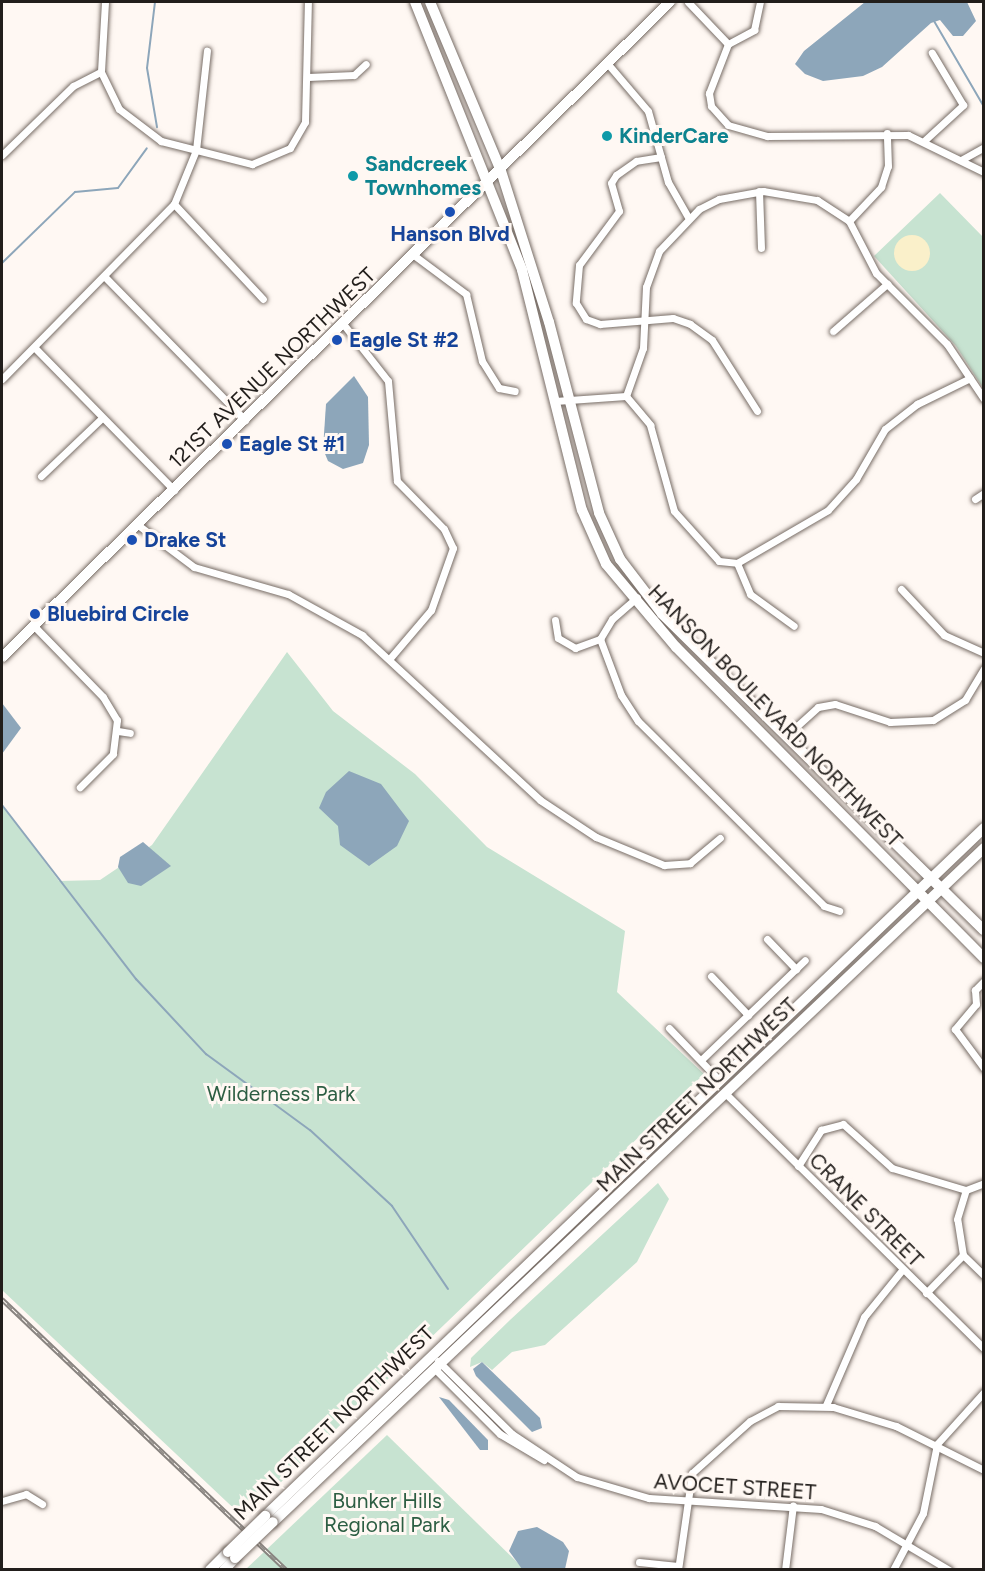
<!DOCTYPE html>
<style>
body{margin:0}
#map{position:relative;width:985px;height:1571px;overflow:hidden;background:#fff8f3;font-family:Figtree,sans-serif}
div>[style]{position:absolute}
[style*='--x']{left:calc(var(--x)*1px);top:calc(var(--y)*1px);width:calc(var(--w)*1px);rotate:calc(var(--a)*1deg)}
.green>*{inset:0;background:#c7e3d1}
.sand>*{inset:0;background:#faf0ca}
.round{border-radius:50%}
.water>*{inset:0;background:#8da6ba}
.stream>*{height:2px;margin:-1px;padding:0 1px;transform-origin:1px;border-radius:1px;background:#8da6ba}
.roads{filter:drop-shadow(0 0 2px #786d66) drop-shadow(0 0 2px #786d66)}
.street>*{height:7px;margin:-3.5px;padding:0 3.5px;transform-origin:3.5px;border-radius:3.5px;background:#fff}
.secondary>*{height:10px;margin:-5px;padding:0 5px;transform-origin:5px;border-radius:5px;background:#fff}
.rail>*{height:4.5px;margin-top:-2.25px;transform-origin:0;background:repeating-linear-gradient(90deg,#fff8f3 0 7px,#88837f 0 14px);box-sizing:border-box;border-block:2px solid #88837f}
.bridges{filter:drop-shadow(0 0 2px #786d66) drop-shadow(0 0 2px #786d66)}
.secondary-bridge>*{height:10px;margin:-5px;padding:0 5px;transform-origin:5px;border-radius:5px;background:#fff}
.dots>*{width:16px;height:16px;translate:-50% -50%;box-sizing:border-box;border:3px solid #fff8f3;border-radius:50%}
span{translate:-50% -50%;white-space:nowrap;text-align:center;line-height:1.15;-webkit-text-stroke:6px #fff8f3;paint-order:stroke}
.culture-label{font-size:21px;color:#0d838f;font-weight:700}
.left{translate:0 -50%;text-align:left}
.transit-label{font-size:21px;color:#164399;font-weight:700}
.street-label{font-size:21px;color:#221e1b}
.park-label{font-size:21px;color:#2d5e43}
.frame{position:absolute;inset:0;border:3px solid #221e1b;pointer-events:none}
</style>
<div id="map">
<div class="green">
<div style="clip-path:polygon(940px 193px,983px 237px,983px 388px,956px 346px,874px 256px)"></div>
<div style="clip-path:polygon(287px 652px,333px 711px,415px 774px,487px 847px,625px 931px,617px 992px,704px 1074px,244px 1518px,2px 1290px,2px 805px,59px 881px,100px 880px,152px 845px)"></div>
<div style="clip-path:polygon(658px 1183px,669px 1199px,637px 1262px,545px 1345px,512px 1352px,492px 1370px,482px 1362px,470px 1367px,471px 1358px,510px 1320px)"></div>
<div style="clip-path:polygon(387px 1435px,524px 1569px,245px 1570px)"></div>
</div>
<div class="sand">
<div class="round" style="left:894px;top:235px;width:36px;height:36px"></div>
</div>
<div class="water">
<div style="clip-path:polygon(865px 2px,967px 2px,976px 21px,963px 36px,953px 36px,940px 20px,931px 23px,882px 67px,863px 76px,823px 81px,805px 74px,795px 64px,804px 51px)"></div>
<div style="clip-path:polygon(354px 376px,368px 397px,369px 445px,363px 463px,343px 469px,328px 461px,323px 449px,326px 404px)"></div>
<div style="clip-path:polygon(2px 703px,21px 728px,2px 754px)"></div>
<div style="clip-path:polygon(349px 771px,381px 784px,409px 821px,397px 846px,369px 866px,340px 845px,338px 826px,319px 808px,326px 792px)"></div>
<div style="clip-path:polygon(143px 842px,171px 866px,141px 886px,128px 883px,118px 867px,120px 857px)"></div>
<div style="clip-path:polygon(482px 1362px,540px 1418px,542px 1428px,532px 1432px,476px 1376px,473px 1369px)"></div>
<div style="clip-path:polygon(439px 1397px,449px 1400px,488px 1440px,488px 1450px,480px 1450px)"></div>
<div style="clip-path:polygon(537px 1527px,563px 1542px,569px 1551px,565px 1569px,522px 1569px,509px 1551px,518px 1531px)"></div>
</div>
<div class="stream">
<div style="--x:155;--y:2;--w:66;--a:96.9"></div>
<div style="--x:147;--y:68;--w:60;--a:80.4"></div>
<div style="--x:934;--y:21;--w:99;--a:59.8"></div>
<div style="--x:2;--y:263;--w:102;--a:-44.2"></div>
<div style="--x:75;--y:192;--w:43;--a:-5.3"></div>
<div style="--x:118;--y:188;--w:49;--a:-54.1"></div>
<div style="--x:2;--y:805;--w:220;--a:52.4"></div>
<div style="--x:136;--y:979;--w:103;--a:47"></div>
<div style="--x:206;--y:1054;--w:129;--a:36.2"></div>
<div style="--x:310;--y:1130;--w:112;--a:42.8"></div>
<div style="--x:392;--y:1206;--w:100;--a:56"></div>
</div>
<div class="roads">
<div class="street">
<div style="--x:105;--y:2;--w:70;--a:93.3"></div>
<div style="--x:101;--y:72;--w:41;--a:64.1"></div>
<div style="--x:119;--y:109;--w:53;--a:37.3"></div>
<div style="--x:161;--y:141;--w:94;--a:14.2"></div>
<div style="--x:252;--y:164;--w:41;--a:-22.8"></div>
<div style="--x:290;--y:148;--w:30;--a:-60"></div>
<div style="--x:305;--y:122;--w:120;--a:-88.6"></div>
<div style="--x:688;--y:2;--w:58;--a:46.4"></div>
<div style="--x:728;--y:44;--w:53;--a:111.2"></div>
<div style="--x:709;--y:93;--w:13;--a:81"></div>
<div style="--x:711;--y:106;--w:25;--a:48"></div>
<div style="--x:728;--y:125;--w:41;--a:15.8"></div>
<div style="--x:767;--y:136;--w:141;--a:-0.4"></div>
<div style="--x:908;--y:135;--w:85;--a:26"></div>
<div style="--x:728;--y:44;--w:30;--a:-28"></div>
<div style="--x:754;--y:30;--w:29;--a:-78"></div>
<div style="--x:607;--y:63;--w:63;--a:49.5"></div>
<div style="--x:648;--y:111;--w:74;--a:74.3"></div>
<div style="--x:668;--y:182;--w:40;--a:60.3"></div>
<div style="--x:308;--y:77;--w:46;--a:-2.5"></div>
<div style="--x:354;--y:75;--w:16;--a:-43"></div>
<div style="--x:925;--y:140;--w:52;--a:-42.6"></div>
<div style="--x:963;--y:105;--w:61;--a:-120.8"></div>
<div style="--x:2;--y:155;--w:99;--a:-44.2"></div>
<div style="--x:73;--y:86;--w:31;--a:-27"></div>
<div style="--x:661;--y:157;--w:25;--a:171"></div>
<div style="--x:636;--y:161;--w:24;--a:145"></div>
<div style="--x:616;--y:175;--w:9;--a:122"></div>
<div style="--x:611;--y:183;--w:29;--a:74"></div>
<div style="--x:619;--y:211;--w:67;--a:126.5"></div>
<div style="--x:579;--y:265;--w:38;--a:95"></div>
<div style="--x:576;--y:303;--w:19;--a:58"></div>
<div style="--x:586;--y:319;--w:15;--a:20"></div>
<div style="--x:600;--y:324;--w:73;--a:-4.7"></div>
<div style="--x:673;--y:318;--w:18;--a:19"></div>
<div style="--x:690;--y:324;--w:27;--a:36"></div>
<div style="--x:712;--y:340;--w:84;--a:57.6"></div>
<div style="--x:961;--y:160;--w:26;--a:-29"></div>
<div style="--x:759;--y:191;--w:57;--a:88"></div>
<div style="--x:174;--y:204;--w:130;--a:46.9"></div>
<div style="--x:849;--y:221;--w:47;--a:-46.7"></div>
<div style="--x:881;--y:187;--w:22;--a:-72"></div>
<div style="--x:888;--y:166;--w:33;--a:-92"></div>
<div style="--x:415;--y:256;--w:64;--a:36.7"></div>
<div style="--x:466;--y:294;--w:69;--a:76.6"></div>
<div style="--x:482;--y:361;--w:32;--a:58"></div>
<div style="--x:499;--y:388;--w:16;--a:11"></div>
<div style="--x:106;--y:278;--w:199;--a:45.6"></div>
<div style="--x:344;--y:325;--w:71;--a:51.8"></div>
<div style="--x:388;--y:381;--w:100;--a:84.9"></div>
<div style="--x:397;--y:481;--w:67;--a:45.6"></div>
<div style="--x:444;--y:529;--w:21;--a:65"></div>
<div style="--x:453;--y:548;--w:66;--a:109.5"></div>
<div style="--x:431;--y:610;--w:62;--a:130.4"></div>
<div style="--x:833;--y:331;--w:72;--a:-41"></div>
<div style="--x:35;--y:348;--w:199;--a:45.6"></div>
<div style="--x:2;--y:379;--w:245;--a:-45.5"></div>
<div style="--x:174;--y:204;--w:58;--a:-67.8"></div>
<div style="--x:196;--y:150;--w:100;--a:-83.7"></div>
<div style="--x:626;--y:396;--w:51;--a:-70.5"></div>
<div style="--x:643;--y:348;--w:61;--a:-87.2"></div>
<div style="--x:646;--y:287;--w:38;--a:-70"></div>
<div style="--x:659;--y:251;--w:58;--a:-46.4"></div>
<div style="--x:699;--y:209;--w:22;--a:-27"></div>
<div style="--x:719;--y:199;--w:45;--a:-10.3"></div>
<div style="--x:763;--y:191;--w:55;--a:9.5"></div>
<div style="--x:817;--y:200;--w:38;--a:33"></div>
<div style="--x:849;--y:221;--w:59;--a:62.6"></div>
<div style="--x:876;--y:273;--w:100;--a:45"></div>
<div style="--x:947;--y:344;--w:66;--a:56.1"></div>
<div style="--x:555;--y:401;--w:71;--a:-4"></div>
<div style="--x:626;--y:396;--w:38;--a:50"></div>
<div style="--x:650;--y:425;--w:89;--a:74.4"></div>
<div style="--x:674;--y:511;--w:67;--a:48"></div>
<div style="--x:719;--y:561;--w:18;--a:6"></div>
<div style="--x:737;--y:563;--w:105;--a:-30.2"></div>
<div style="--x:828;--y:510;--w:42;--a:-47.9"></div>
<div style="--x:856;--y:479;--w:58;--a:-59.9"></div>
<div style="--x:885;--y:429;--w:41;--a:-38"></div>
<div style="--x:917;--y:404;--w:59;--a:-26.1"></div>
<div style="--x:41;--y:476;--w:84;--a:-43.6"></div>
<div style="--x:975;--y:499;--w:11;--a:-34"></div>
<div style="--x:138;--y:525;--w:70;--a:36.9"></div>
<div style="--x:194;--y:567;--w:98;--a:16"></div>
<div style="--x:288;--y:594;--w:85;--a:29"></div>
<div style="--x:362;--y:635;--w:243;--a:42.8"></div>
<div style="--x:540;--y:800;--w:67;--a:33.5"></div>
<div style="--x:596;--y:837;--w:74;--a:22.4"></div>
<div style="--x:664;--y:865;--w:26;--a:-4"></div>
<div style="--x:690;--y:863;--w:39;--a:-40"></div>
<div style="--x:737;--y:563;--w:34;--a:67"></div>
<div style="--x:750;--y:594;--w:54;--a:36"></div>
<div style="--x:901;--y:589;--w:63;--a:46.9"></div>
<div style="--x:944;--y:635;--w:44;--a:24.2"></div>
<div style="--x:555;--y:620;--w:18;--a:81"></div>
<div style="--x:558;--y:638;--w:20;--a:30"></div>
<div style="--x:575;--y:648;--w:27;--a:-20"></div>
<div style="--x:600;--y:639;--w:23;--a:-59"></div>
<div style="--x:612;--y:619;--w:33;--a:-41"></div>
<div style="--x:34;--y:626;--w:99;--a:45.8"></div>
<div style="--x:103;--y:697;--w:27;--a:59"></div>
<div style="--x:117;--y:720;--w:34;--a:97"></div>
<div style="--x:113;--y:754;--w:47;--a:135"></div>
<div style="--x:600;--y:639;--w:60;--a:69.4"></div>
<div style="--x:621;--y:695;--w:31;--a:57"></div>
<div style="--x:638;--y:721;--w:262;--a:44.8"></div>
<div style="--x:824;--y:906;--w:16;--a:18"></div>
<div style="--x:118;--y:731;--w:12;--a:9"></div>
<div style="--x:786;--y:736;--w:43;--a:-42.2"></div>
<div style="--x:818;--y:707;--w:17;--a:-10"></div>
<div style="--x:835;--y:704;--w:58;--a:18.1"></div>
<div style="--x:890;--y:722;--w:43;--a:-2.7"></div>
<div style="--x:933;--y:720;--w:38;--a:-32"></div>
<div style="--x:965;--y:700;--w:37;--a:-59"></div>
<div style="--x:767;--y:939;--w:42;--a:46"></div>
<div style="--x:711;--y:976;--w:54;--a:46.5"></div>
<div style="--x:984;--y:981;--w:13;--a:135"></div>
<div style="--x:975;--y:990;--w:14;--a:86"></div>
<div style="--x:976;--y:1004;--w:33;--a:130"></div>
<div style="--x:955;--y:1029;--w:49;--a:53.4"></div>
<div style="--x:669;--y:1028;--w:72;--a:46.1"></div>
<div style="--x:701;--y:1060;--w:144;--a:-43.9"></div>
<div style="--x:726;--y:1094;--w:362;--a:44.6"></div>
<div style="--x:798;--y:1166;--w:43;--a:-57.4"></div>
<div style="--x:821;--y:1130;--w:23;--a:-15"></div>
<div style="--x:843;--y:1124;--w:66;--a:41.9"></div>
<div style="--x:892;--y:1168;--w:77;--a:16.6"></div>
<div style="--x:963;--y:1255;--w:29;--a:44"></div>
<div style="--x:926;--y:1293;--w:53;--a:-45.8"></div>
<div style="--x:963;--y:1255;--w:36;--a:-99"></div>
<div style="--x:957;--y:1219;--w:30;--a:-73"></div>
<div style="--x:966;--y:1190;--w:19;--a:-21"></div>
<div style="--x:438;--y:1361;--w:104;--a:44.6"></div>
<div style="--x:512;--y:1434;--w:78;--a:33.5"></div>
<div style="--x:577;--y:1477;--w:75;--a:16.3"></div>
<div style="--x:649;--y:1498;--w:172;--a:3.7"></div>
<div style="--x:821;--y:1509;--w:57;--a:17.5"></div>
<div style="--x:875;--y:1526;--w:86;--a:30.7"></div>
<div style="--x:437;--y:1371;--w:89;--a:45"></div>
<div style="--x:500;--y:1434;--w:51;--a:30.6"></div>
<div style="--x:826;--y:1405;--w:96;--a:-66.6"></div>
<div style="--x:864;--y:1317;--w:60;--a:-51"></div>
<div style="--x:2;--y:1501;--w:25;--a:-16"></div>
<div style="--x:26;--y:1494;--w:19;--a:32"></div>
<div style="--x:639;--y:1562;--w:39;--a:6"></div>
<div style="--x:678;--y:1570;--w:98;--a:-81.8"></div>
<div style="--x:692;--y:1473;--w:78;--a:-41.9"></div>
<div style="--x:750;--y:1421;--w:32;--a:-28"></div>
<div style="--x:778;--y:1406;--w:55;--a:1"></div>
<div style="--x:833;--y:1407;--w:66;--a:16.8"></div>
<div style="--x:896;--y:1426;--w:98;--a:26.6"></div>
<div style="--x:785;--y:1570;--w:65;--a:-83"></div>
<div style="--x:893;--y:1570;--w:64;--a:-62.2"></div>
<div style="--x:923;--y:1513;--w:70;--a:-78.5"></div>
<div style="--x:937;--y:1444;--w:70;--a:-47.9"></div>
</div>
<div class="secondary">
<div style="--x:415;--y:2;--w:289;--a:68.2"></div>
<div style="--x:522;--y:270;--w:247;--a:76"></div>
<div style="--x:582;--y:510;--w:59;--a:66"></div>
<div style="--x:606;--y:564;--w:109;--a:49.9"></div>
<div style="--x:676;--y:647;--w:438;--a:45.3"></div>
<div style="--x:430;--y:2;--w:183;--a:67.2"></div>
<div style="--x:501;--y:171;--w:158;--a:72.4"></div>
<div style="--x:549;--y:322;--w:197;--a:75.3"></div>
<div style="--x:599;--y:513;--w:51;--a:65.5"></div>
<div style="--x:620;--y:559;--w:69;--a:52.6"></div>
<div style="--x:662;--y:614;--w:451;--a:44.5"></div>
<div style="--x:2;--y:657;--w:936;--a:-44.44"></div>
<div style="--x:265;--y:1516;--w:995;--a:-43.74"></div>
<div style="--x:273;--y:1522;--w:980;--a:-43.47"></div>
<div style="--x:210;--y:1570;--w:25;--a:-45"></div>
<div style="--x:224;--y:1570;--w:16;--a:-47"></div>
</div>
</div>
<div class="rail">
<div style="--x:2;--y:1299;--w:393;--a:43.6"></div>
</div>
<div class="bridges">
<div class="secondary-bridge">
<div style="--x:228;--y:1552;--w:52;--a:-44.2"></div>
<div style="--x:235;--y:1558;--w:52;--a:-43.5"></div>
</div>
</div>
<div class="dots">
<div style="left:607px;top:136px;background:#0f9aa8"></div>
<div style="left:353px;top:176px;background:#0f9aa8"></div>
<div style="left:450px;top:212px;background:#1a4fb4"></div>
<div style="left:337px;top:340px;background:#1a4fb4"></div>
<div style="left:227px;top:444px;background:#1a4fb4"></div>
<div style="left:132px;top:540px;background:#1a4fb4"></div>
<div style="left:35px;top:614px;background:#1a4fb4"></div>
</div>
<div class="culture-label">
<span class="left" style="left:619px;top:136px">KinderCare</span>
<span class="left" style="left:365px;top:176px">Sandcreek<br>Townhomes</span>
</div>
<div class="transit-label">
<span style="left:450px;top:234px">Hanson Blvd</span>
<span class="left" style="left:349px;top:340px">Eagle St #2</span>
<span class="left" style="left:239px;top:444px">Eagle St #1</span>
<span class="left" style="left:144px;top:540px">Drake St</span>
<span class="left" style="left:47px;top:614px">Bluebird Circle</span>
</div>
<div class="street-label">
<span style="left:272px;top:368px;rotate:-44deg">121ST AVENUE NORTHWEST</span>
<span style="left:775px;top:716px;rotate:46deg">HANSON BOULEVARD NORTHWEST</span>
<span style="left:697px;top:1095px;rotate:-44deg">MAIN STREET NORTHWEST</span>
<span style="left:866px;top:1210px;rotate:45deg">CRANE STREET</span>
<span style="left:334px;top:1423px;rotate:-44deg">MAIN STREET NORTHWEST</span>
<span style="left:735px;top:1487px;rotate:4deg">AVOCET STREET</span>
</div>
<div class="park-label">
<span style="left:281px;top:1094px">Wilderness Park</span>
<span style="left:387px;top:1513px">Bunker Hills<br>Regional Park</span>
</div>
<div class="frame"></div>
</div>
